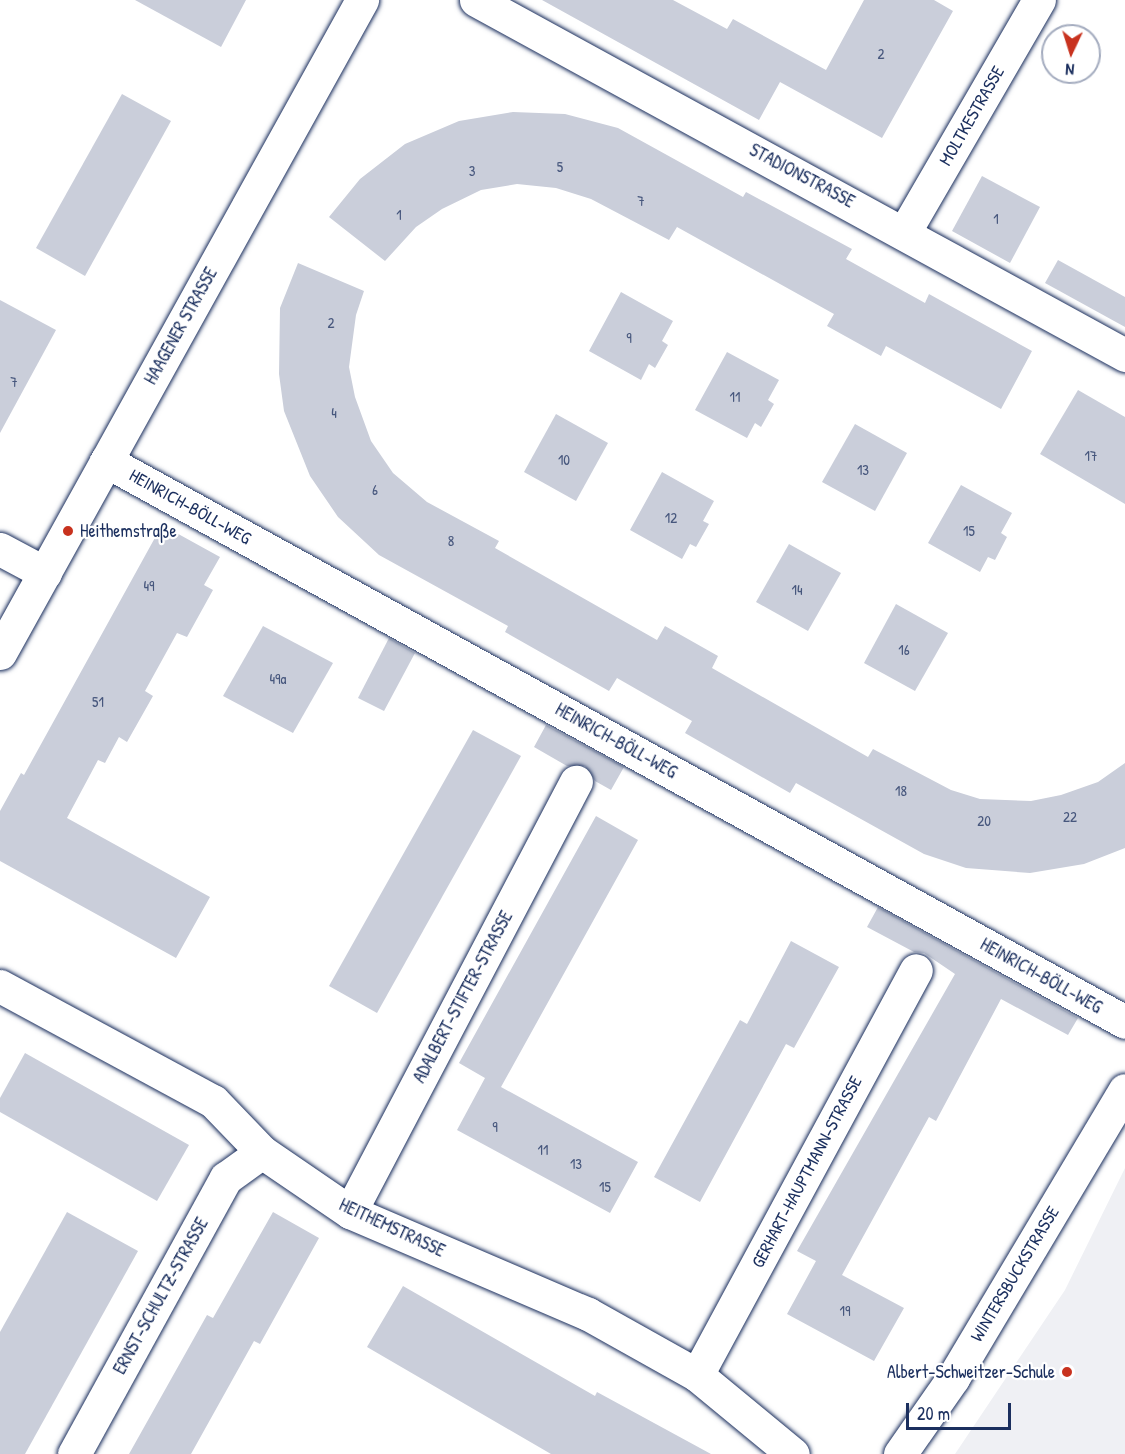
<!DOCTYPE html>
<meta charset="utf-8">
<style>
body{margin:0}
#map{position:relative;width:1125px;height:1454px;overflow:hidden;background:#fff;font-family:"Patrick Hand",sans-serif}
div>[style]{position:absolute}
[style*='--x']{left:calc(var(--x)*1px);top:calc(var(--y)*1px);width:calc(var(--w)*1px);rotate:calc(var(--a)*1deg)}
.built>*{inset:0;background:#eff0f4}
.building>*{inset:0;background:#caceda}
.roads{filter:drop-shadow(0 0 2px #1b2f5e) drop-shadow(0 0 2px #1b2f5e)}
.minor>*{height:33px;margin:-16.5px;padding:0 16.5px;transform-origin:16.5px;border-radius:16.5px;background:#fff}
.dots>*{width:16px;height:16px;translate:-50% -50%;box-sizing:border-box;border:3px solid #fff;border-radius:50%}
span{translate:-50% -50%;white-space:nowrap;text-align:center;line-height:1.15;-webkit-text-stroke:4.5px #fff;paint-order:stroke}
.number-label{font-size:15px;color:#47577d}
.number-label span{-webkit-text-stroke-width:0}
.street-label{font-size:18px;color:#1b2f5e}
.poi-label{font-size:18px;color:#1b2f5e}
.left{translate:0 -50%;text-align:left}
.right{translate:-100% -50%;text-align:right}
.north{position:absolute;left:1041px;top:24px;width:60px;height:60px;box-sizing:border-box;background:#fff;border:2px solid #a4acbf;border-radius:50%;rotate:184deg;font-size:16px;font-weight:700;line-height:24px;text-align:center;color:#1b2f5e}
.north::after{content:'';display:block;margin:auto;width:21px;height:27px;background:#c8321e;clip-path:polygon(50% 0,100% 100%,50% 72%,0 100%)}
.scale{position:absolute;left:906px;top:1403px;width:105px;height:27px;box-sizing:border-box;border:3px solid #1b2f5e;border-top:0;padding-left:8px;font-size:18px;line-height:21px;white-space:nowrap;color:#1b2f5e;-webkit-text-stroke:4px #fff;paint-order:stroke}
</style>
<div id="map">
<div class="built">
<div style="clip-path:polygon(1125px 1168px,1125px 1454px,955px 1454px,1065px 1290px)"></div>
</div>
<div class="building">
<div style="clip-path:polygon(135px 0,246px 0,221px 47px)"></div>
<div style="clip-path:polygon(542px 0,673px 0,727px 29px,733px 19px,826px 70px,864px 0,934px 0,953px 11px,882px 138px,780px 82px,759px 120px)"></div>
<div style="clip-path:polygon(122px 94px,171px 121px,85px 276px,36px 248px)"></div>
<div style="clip-path:polygon(513px 112px,565px 114px,618px 128px,743px 197px,746px 192px,852px 249px,846px 259px,925px 303px,929px 294px,1032px 351px,1001px 409px,886px 346px,881px 356px,827px 326px,834px 314px,677px 227px,669px 240px,591px 199px,556px 188px,517px 184px,481px 190px,442px 209px,416px 227px,385px 261px,329px 217px,360px 179px,405px 144px,459px 121px)"></div>
<div style="clip-path:polygon(982px 176px,1040px 207px,1010px 263px,952px 231px)"></div>
<div style="clip-path:polygon(1058px 260px,1125px 297px,1125px 327px,1045px 283px)"></div>
<div style="clip-path:polygon(298px 263px,364px 291px,356px 315px,349px 367px,355px 397px,371px 441px,393px 473px,427px 502px,499px 541px,495px 548px,657px 640px,665px 626px,718px 656px,712px 668px,868px 757px,873px 749px,951px 790px,980px 799px,1031px 801px,1061px 795px,1098px 782px,1125px 763px,1125px 848px,1084px 864px,1030px 873px,966px 868px,924px 854px,796px 783px,790px 793px,685px 733px,692px 721px,617px 678px,609px 691px,505px 632px,508px 626px,379px 555px,338px 517px,310px 476px,284px 411px,279px 374px,280px 308px)"></div>
<div style="clip-path:polygon(621px 292px,673px 321px,662px 341px,668px 345px,655px 368px,649px 364px,641px 380px,589px 351px)"></div>
<div style="clip-path:polygon(0 300px,56px 330px,0 433px)"></div>
<div style="clip-path:polygon(727px 352px,779px 380px,768px 400px,774px 404px,761px 427px,755px 423px,747px 438px,695px 410px)"></div>
<div style="clip-path:polygon(1078px 390px,1125px 417px,1125px 504px,1040px 454px)"></div>
<div style="clip-path:polygon(556px 414px,608px 443px,576px 501px,524px 472px)"></div>
<div style="clip-path:polygon(855px 424px,907px 453px,875px 511px,822px 482px)"></div>
<div style="clip-path:polygon(662px 472px,714px 501px,703px 521px,709px 524px,696px 547px,690px 544px,682px 559px,630px 530px)"></div>
<div style="clip-path:polygon(961px 485px,1012px 513px,1001px 533px,1007px 537px,995px 560px,988px 557px,980px 572px,928px 543px)"></div>
<div style="clip-path:polygon(162px 525px,220px 557px,204px 585px,213px 590px,187px 637px,177px 633px,145px 691px,153px 696px,127px 742px,119px 737px,105px 763px,98px 760px,67px 818px,210px 897px,176px 958px,0 861px,0 811px,21px 773px,24px 775px)"></div>
<div style="clip-path:polygon(789px 544px,841px 573px,808px 631px,756px 602px)"></div>
<div style="clip-path:polygon(896px 604px,948px 633px,915px 691px,864px 663px)"></div>
<div style="clip-path:polygon(263px 626px,333px 663px,293px 733px,223px 696px)"></div>
<div style="clip-path:polygon(389px 638px,415px 653px,384px 711px,358px 698px)"></div>
<div style="clip-path:polygon(546px 725px,624px 767px,611px 790px,595px 781px,585px 766px,567px 766px,534px 747px)"></div>
<div style="clip-path:polygon(473px 730px,521px 756px,377px 1013px,329px 986px)"></div>
<div style="clip-path:polygon(596px 816px,638px 840px,501px 1087px,638px 1162px,610px 1213px,457px 1130px,485px 1078px,459px 1063px)"></div>
<div style="clip-path:polygon(878px 907px,1078px 1018px,1068px 1035px,1001px 999px,936px 1121px,929px 1117px,842px 1275px,904px 1308px,874px 1361px,787px 1314px,816px 1261px,797px 1251px,955px 974px,924px 953px,914px 952px,867px 927px)"></div>
<div style="clip-path:polygon(791px 941px,839px 967px,794px 1048px,786px 1044px,700px 1202px,654px 1177px,740px 1020px,747px 1024px)"></div>
<div style="clip-path:polygon(25px 1053px,189px 1145px,157px 1201px,0 1112px,0 1098px)"></div>
<div style="clip-path:polygon(67px 1212px,138px 1251px,25px 1454px,0 1454px,0 1332px)"></div>
<div style="clip-path:polygon(273px 1212px,319px 1238px,260px 1344px,254px 1341px,191px 1454px,129px 1454px,207px 1315px,213px 1318px)"></div>
<div style="clip-path:polygon(403px 1286px,595px 1396px,597px 1392px,711px 1454px,551px 1454px,367px 1347px)"></div>
</div>
<div class="roads">
<div class="minor">
<div style="--x:476;--y:0;--w:740;--a:28.68"></div>
<div style="--x:905;--y:231;--w:267;--a:-59.9"></div>
<div style="--x:106;--y:461;--w:1163;--a:28.83"></div>
<div style="--x:0;--y:549;--w:51;--a:28.1"></div>
<div style="--x:0;--y:653;--w:747;--a:-61"></div>
<div style="--x:0;--y:986;--w:242;--a:28.4"></div>
<div style="--x:213;--y:1101;--w:71;--a:46.1"></div>
<div style="--x:262;--y:1152;--w:107;--a:34.3"></div>
<div style="--x:350;--y:1212;--w:259;--a:23.2"></div>
<div style="--x:588;--y:1314;--w:125;--a:29.2"></div>
<div style="--x:697;--y:1375;--w:124;--a:39.5"></div>
<div style="--x:350;--y:1212;--w:486;--a:-62.3"></div>
<div style="--x:697;--y:1375;--w:460;--a:-61.6"></div>
<div style="--x:74;--y:1454;--w:315;--a:-61.2"></div>
<div style="--x:226;--y:1178;--w:44;--a:-35.8"></div>
<div style="--x:900;--y:1454;--w:93;--a:-55.1"></div>
<div style="--x:953;--y:1378;--w:335;--a:-59.2"></div>
</div>
</div>
<div class="dots">
<div style="left:68px;top:531px;background:#c8321e"></div>
<div style="left:1067px;top:1372px;background:#c8321e"></div>
</div>
<div class="number-label">
<span style="left:881px;top:54px">2</span>
<span style="left:560px;top:167px">5</span>
<span style="left:472px;top:171px">3</span>
<span style="left:641px;top:201px">7</span>
<span style="left:399px;top:215px">1</span>
<span style="left:996px;top:219px">1</span>
<span style="left:331px;top:323px">2</span>
<span style="left:629px;top:338px">9</span>
<span style="left:14px;top:382px">7</span>
<span style="left:735px;top:397px">11</span>
<span style="left:334px;top:413px">4</span>
<span style="left:1091px;top:456px">17</span>
<span style="left:564px;top:460px">10</span>
<span style="left:863px;top:470px">13</span>
<span style="left:375px;top:490px">6</span>
<span style="left:671px;top:518px">12</span>
<span style="left:969px;top:531px">15</span>
<span style="left:451px;top:541px">8</span>
<span style="left:149px;top:586px">49</span>
<span style="left:797px;top:590px">14</span>
<span style="left:904px;top:650px">16</span>
<span style="left:278px;top:679px">49a</span>
<span style="left:98px;top:702px">51</span>
<span style="left:901px;top:791px">18</span>
<span style="left:1070px;top:817px">22</span>
<span style="left:984px;top:821px">20</span>
<span style="left:495px;top:1127px">9</span>
<span style="left:543px;top:1150px">11</span>
<span style="left:576px;top:1164px">13</span>
<span style="left:605px;top:1187px">15</span>
<span style="left:845px;top:1311px">19</span>
</div>
<div class="street-label">
<span style="left:972px;top:116px;rotate:-60deg">MOLTKESTRASSE</span>
<span style="left:802px;top:176px;rotate:28deg">STADIONSTRASSE</span>
<span style="left:181px;top:326px;rotate:-61deg">HAAGENER STRASSE</span>
<span style="left:190px;top:507px;rotate:29deg">HEINRICH-BÖLL-WEG</span>
<span style="left:616px;top:741px;rotate:29deg">HEINRICH-BÖLL-WEG</span>
<span style="left:1041px;top:976px;rotate:29deg">HEINRICH-BÖLL-WEG</span>
<span style="left:463px;top:997px;rotate:-62deg">ADALBERT-STIFTER-STRASSE</span>
<span style="left:807px;top:1172px;rotate:-62deg">GERHART-HAUPTMANN-STRASSE</span>
<span style="left:392px;top:1228px;rotate:25deg">HEITHEMSTRASSE</span>
<span style="left:1015px;top:1274px;rotate:-59deg">WINTERSBUCKSTRASSE</span>
<span style="left:161px;top:1296px;rotate:-61deg">ERNST-SCHULTZ-STRASSE</span>
</div>
<div class="poi-label">
<span class="left" style="left:80px;top:531px">Heithemstraße</span>
<span class="right" style="left:1055px;top:1372px">Albert-Schweitzer-Schule</span>
</div>
<div class="north">N</div>
<div class="scale">20 m</div>
</div>
